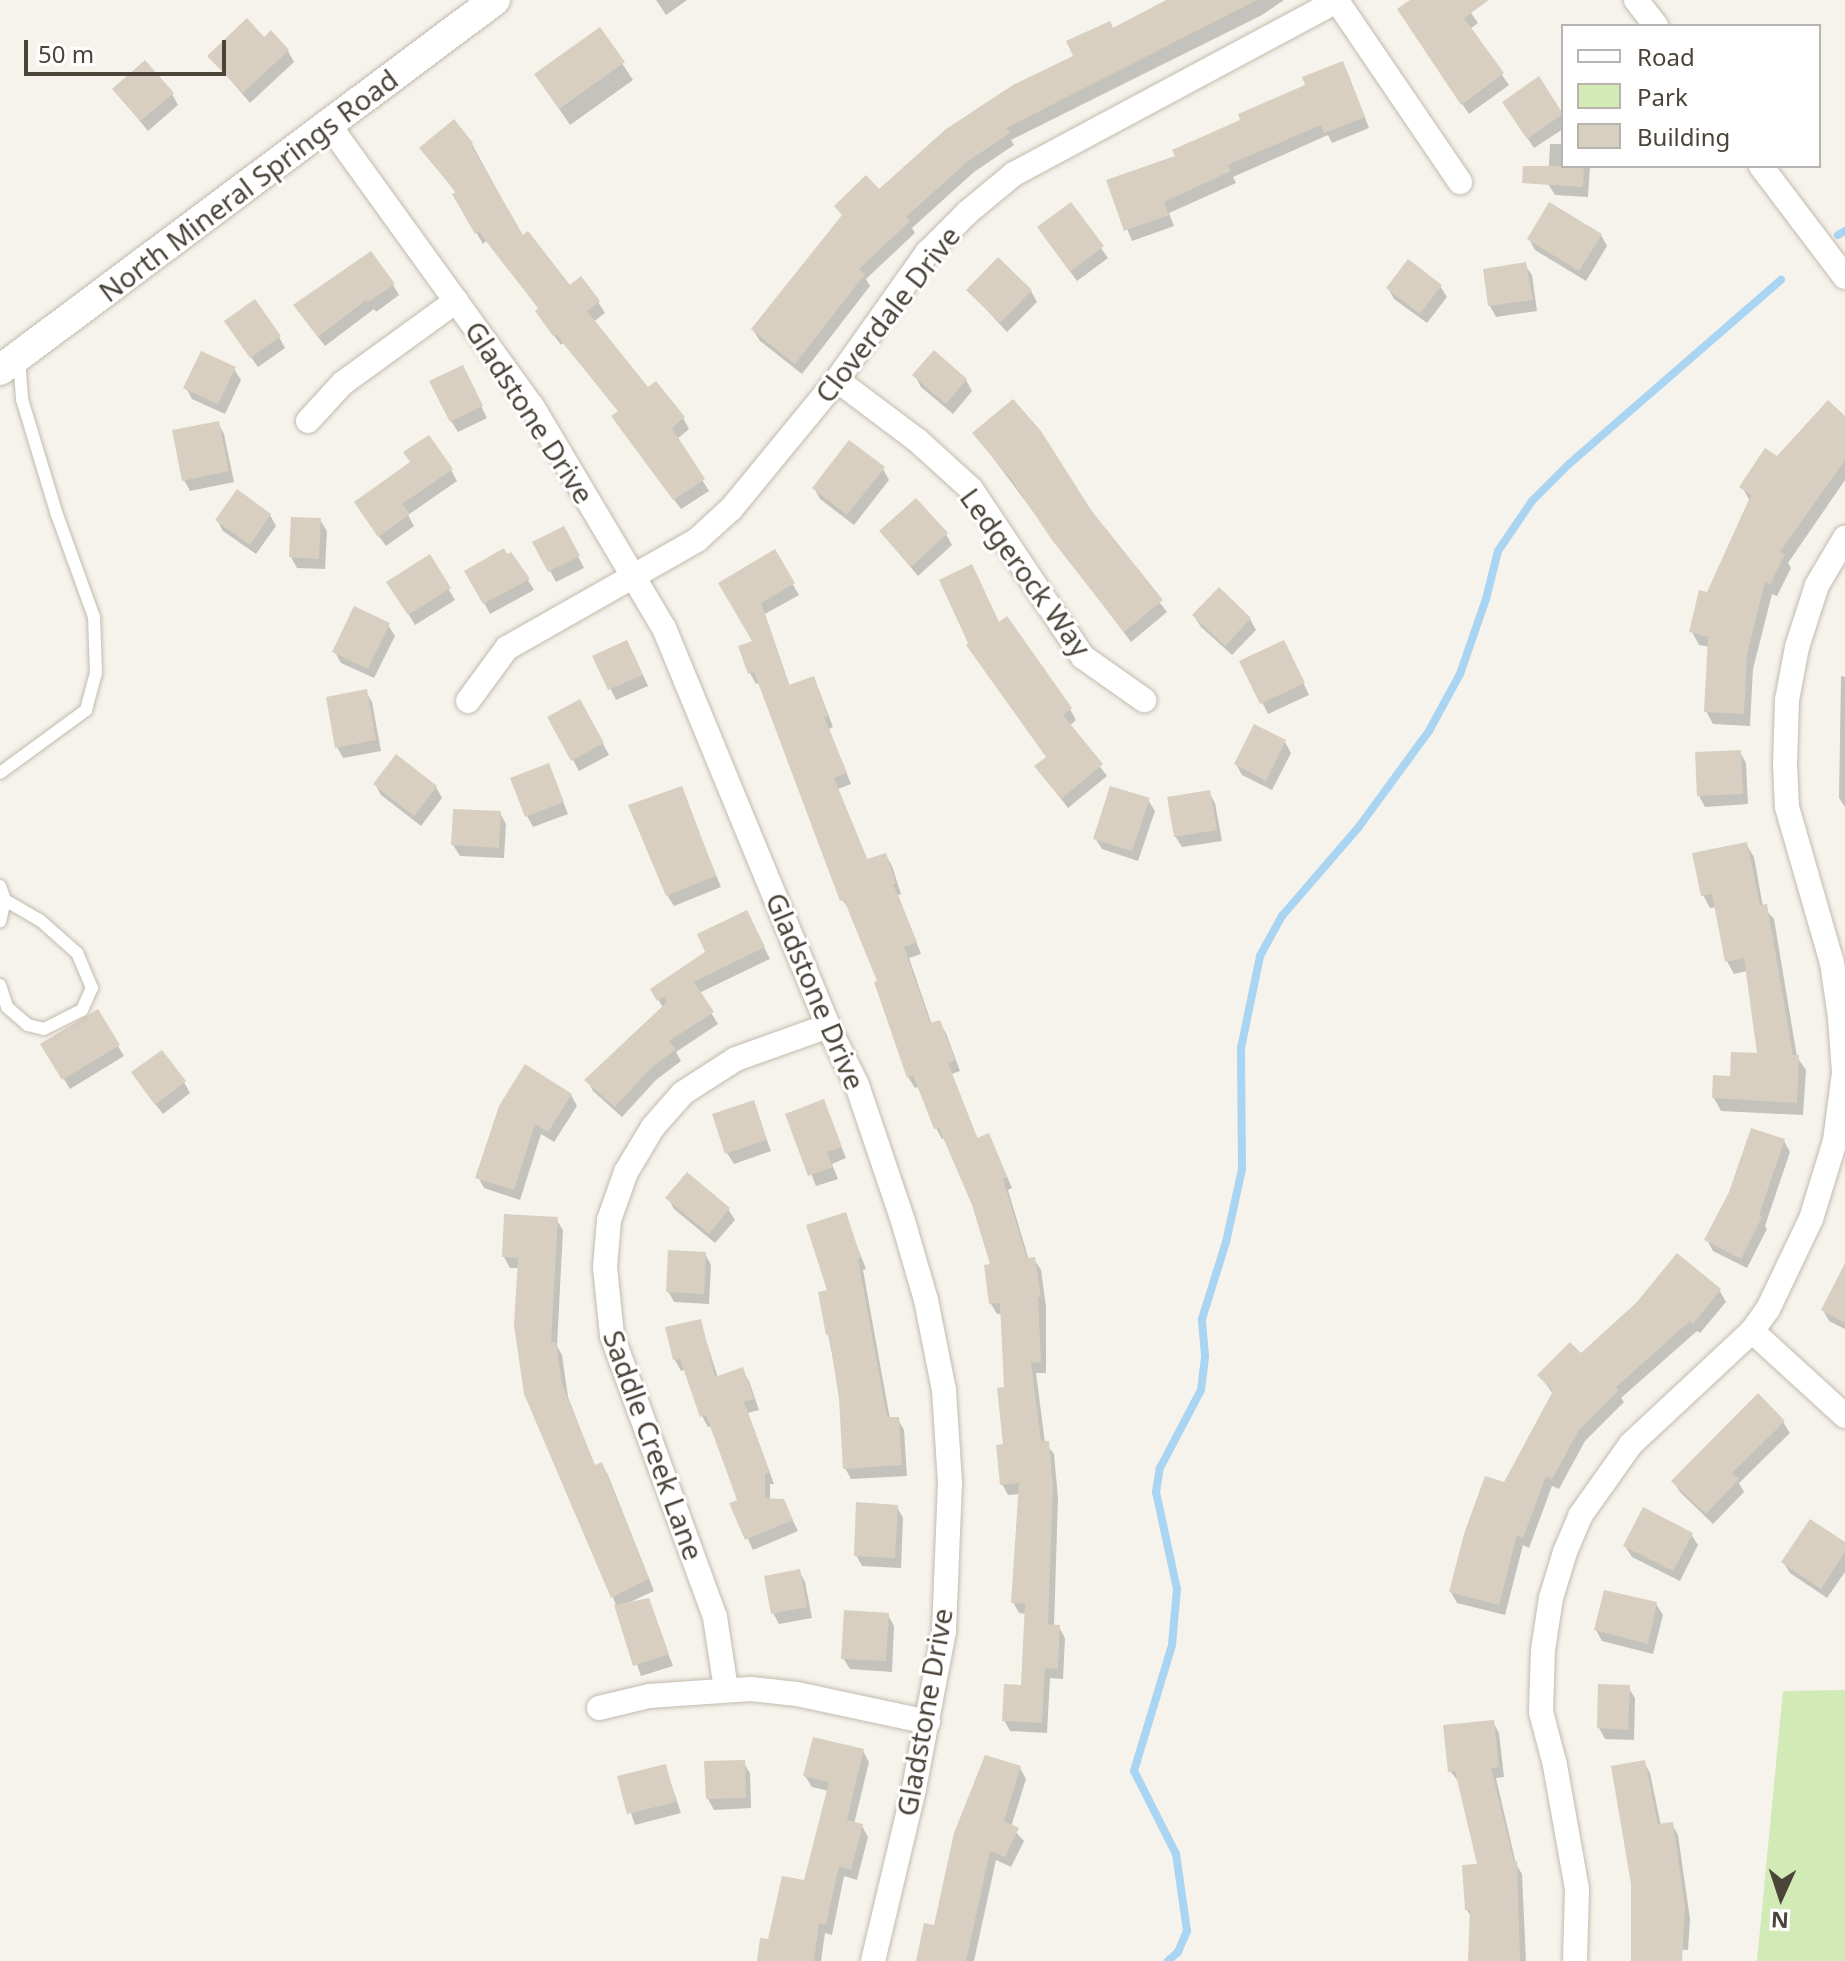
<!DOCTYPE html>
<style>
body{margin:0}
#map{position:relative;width:1845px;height:1961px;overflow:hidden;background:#f6f3ec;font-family:"Noto Sans",sans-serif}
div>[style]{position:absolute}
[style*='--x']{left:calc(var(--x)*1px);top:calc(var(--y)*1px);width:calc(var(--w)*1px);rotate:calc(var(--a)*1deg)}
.green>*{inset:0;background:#d2eab5}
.shadow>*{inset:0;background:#0003}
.stream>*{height:8px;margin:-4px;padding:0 4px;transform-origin:4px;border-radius:4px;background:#a9d4f2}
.building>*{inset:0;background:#d8cfc1}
.roads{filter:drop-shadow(0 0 2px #c2bbae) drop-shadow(0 0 2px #c2bbae)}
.service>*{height:12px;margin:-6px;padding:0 6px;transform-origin:6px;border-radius:6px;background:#fff}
.minor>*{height:24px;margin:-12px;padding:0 12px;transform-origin:12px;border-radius:12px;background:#fff}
.tertiary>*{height:30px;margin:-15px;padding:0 15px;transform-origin:15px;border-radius:15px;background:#fff}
span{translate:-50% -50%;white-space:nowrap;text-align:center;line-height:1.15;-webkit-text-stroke:6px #fff;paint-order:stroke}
.street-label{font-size:28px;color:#4b4439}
.legend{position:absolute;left:1561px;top:24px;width:260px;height:144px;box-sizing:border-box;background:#fff;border:2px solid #b7b4b0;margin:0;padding:10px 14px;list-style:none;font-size:24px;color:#4b4439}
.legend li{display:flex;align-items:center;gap:16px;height:40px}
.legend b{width:40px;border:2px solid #b7b4b0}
.north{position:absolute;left:1741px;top:1857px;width:80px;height:80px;-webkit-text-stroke:6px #fff;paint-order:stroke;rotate:183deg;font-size:22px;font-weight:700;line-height:32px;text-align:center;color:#4b4439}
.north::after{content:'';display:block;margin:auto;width:28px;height:36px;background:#4b4439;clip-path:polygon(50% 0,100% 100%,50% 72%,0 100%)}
.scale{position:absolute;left:24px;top:40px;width:202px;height:36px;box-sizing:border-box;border:4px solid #4b4439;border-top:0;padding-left:10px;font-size:24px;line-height:28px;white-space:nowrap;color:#4b4439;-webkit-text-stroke:6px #fff;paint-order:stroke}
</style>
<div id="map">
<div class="green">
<div style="clip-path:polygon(1845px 1690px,1845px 1961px,1757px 1961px,1783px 1691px)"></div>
</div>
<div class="shadow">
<div style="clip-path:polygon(656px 0,687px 0,666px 15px)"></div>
<div style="clip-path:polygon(1170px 0,1284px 0,1262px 15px,1011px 140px,1014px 145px,974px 172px,912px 228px,915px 233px,866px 279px,870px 286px,802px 374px,760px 341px,753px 330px,843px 217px,836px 206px,879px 192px,1113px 31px)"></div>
<div style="clip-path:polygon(1414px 0,1462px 0,1478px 23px,1470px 29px,1509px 85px,1469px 114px,1406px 21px)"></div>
<div style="clip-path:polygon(600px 30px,633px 80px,570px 125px,536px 75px)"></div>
<div style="clip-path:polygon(264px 39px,288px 51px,294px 62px,250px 103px,210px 56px)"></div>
<div style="clip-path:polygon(1348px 74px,1369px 128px,1332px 143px,1328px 135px,1233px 177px,1236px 183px,1169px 213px,1174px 226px,1132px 241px,1108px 181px,1178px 157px)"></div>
<div style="clip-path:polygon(1538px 79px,1563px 116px,1563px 129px,1534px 148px,1510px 113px)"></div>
<div style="clip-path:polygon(114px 89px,172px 94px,178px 105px,148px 131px)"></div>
<div style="clip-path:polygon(472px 144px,523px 238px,570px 287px,598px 302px,605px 313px,593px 322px,648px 389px,683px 418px,689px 429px,677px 439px,709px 491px,681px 509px,620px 428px,619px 412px,563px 343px,561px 345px,544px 322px,540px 310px,486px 241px,483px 244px,454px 195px,457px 194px,422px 148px)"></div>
<div style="clip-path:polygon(1550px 144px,1563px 144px,1563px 166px,1590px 166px,1588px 197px,1555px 195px,1548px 184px)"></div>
<div style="clip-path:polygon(1071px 205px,1108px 258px,1077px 281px,1046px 239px)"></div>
<div style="clip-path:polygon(1601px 235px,1607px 246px,1586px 281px,1535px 250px,1529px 239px)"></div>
<div style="clip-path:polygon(1525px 265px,1532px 275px,1537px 311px,1496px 317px,1490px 306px,1485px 271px)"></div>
<div style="clip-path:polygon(393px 285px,399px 295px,376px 312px,374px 309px,325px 346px,302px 316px)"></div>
<div style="clip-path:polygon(1440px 286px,1447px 297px,1427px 323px,1394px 299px,1388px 288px)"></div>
<div style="clip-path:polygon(969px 291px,1031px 291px,1037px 302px,1007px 332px)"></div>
<div style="clip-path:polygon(233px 332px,279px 337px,285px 348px,258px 367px)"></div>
<div style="clip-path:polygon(234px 369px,241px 380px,225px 414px,192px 399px,186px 388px)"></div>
<div style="clip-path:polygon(915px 376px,966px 380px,972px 391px,953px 414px,921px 387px)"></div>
<div style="clip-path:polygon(468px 379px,487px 418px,458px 432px,451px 421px)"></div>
<div style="clip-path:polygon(1845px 418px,1845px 480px,1788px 563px,1791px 568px,1777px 596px,1772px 594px,1753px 669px,1750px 726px,1713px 724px,1706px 711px,1710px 647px,1699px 645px,1692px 632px,1750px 501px,1742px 487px,1777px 459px)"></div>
<div style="clip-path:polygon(218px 423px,224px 434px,234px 482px,190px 491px,184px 480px)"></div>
<div style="clip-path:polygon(975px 434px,1090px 512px,1167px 612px,1131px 642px)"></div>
<div style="clip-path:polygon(412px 463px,451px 470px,457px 481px,408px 515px,414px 526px,386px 546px,362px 513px)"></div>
<div style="clip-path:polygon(883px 469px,889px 480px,854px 525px,820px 499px,814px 488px)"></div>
<div style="clip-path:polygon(270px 515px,276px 526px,256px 554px,223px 531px,217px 520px)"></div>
<div style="clip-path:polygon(320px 520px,327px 531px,325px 569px,297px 568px,291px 557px)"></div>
<div style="clip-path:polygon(881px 532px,946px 534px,952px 545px,918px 576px)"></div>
<div style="clip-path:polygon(569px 539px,584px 568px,556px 582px,550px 571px)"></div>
<div style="clip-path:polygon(774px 552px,799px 595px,765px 614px,790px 687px,813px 679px,819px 690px,833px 727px,829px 729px,851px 784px,838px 789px,868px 861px,886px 855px,892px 866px,901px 894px,898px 895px,921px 954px,909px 958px,932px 1025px,939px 1022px,946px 1033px,960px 1071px,952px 1074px,978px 1140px,994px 1146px,1012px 1188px,1008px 1190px,1029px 1260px,1034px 1259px,1041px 1270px,1046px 1307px,1046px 1373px,1036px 1373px,1045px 1443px,1054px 1454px,1058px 1498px,1054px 1626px,1059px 1627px,1065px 1638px,1063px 1679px,1050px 1678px,1047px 1733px,1010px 1731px,1004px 1720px,1023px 1687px,1027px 1614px,1019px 1613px,1013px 1602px,1020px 1494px,1008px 1495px,1002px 1484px,1006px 1446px,1003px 1314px,997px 1314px,991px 1304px,992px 1265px,974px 1205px,945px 1138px,942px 1139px,936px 1128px,920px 1086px,915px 1088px,908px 1077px,880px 982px,851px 911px,842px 900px,760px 683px,756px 684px,750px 673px,754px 642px,720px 584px)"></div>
<div style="clip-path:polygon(429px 557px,455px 600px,415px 625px,389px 582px)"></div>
<div style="clip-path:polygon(467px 571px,528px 580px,534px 590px,490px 614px)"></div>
<div style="clip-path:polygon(1194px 616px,1250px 619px,1256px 630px,1232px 655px,1201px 627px)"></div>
<div style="clip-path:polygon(999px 624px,1070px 709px,1076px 720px,1069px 726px,1107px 776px,1068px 808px,1037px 767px,1048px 758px,971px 644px)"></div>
<div style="clip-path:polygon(388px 625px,395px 636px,374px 678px,341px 663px,335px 652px)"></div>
<div style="clip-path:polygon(633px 653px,648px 686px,616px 700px,595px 657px)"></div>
<div style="clip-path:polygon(1290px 654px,1309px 695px,1268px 714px,1242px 662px)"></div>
<div style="clip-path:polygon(1841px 676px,1845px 677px,1845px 807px,1839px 798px)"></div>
<div style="clip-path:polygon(366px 691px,372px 702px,381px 751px,343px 758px,337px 747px)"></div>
<div style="clip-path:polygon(580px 701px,609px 755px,579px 771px,549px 717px)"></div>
<div style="clip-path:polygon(1285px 742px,1291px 753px,1272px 790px,1242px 775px,1236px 764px)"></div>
<div style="clip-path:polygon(1740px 752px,1746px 763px,1748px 804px,1705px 807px,1699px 796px)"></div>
<div style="clip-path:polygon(548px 765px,568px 814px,533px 827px,527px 816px)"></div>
<div style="clip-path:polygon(375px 784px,436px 787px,442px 798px,421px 826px,381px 795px)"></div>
<div style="clip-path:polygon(681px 789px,721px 887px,674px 906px,667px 895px)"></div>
<div style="clip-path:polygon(1209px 792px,1215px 803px,1222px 841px,1182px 847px,1175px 836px)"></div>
<div style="clip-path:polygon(1148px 800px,1155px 811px,1138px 861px,1102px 849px,1095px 838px)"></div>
<div style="clip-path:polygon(500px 813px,506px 824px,504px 858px,460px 856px,453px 845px)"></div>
<div style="clip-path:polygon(1746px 844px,1754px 857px,1763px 907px,1774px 919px,1797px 1057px,1806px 1070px,1803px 1115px,1721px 1111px,1714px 1098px,1760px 1055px,1747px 971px,1734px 974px,1727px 961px,1717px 907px,1710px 908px,1703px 895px)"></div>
<div style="clip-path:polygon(752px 923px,770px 959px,699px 993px,718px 1024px,676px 1052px,681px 1061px,656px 1080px,622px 1117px,593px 1091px,587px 1080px,663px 1008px,653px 989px)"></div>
<div style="clip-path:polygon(97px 1012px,124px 1056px,70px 1089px,43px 1045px)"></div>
<div style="clip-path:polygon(184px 1082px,190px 1093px,163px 1114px,140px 1084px)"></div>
<div style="clip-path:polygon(571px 1095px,577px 1106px,554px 1142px,541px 1134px,520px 1200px,484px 1188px,478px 1177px,501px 1107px)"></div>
<div style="clip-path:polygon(823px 1102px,846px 1158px,832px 1164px,838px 1179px,816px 1186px,787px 1115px)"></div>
<div style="clip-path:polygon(753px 1103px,771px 1151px,734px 1164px,727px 1153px)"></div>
<div style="clip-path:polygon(1784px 1141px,1790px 1152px,1765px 1226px,1767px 1229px,1747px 1268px,1713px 1251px,1707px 1240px)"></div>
<div style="clip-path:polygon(668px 1198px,728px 1209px,735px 1220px,715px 1243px,674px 1209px)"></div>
<div style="clip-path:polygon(845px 1215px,866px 1269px,863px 1270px,890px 1419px,898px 1419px,904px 1430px,907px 1476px,851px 1479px,845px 1468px,841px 1399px,820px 1294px,830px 1292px)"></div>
<div style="clip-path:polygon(556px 1219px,563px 1230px,557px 1346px,562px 1355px,568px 1397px,595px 1467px,601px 1464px,608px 1475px,654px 1591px,628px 1603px,648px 1601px,673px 1666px,641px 1676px,613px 1597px,519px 1268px,510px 1268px,504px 1257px)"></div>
<div style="clip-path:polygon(705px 1254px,711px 1265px,709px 1304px,674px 1302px,668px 1291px)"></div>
<div style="clip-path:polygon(1845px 1276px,1845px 1329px,1829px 1321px,1823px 1310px)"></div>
<div style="clip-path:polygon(1720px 1291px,1726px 1302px,1700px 1333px,1697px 1331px,1621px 1398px,1624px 1402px,1585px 1441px,1559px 1489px,1552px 1486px,1529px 1548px,1523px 1545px,1505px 1615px,1457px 1603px,1451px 1592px,1553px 1394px,1540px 1376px)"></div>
<div style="clip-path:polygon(700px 1321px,718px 1378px,742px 1370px,749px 1381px,759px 1410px,748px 1413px,774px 1484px,770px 1484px,770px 1500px,783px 1501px,798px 1531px,753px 1550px,732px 1504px,739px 1501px,712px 1426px,708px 1427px,702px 1416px,686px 1369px,681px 1371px,675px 1360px)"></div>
<div style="clip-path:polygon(1783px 1422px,1790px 1433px,1739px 1483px,1744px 1492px,1713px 1524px,1680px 1492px,1673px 1481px)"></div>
<div style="clip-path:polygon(897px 1507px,903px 1518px,901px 1568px,862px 1566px,856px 1555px)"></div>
<div style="clip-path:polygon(1691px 1534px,1698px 1545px,1680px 1581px,1632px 1557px,1625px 1546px)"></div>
<div style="clip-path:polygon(1845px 1545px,1845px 1572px,1827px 1598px,1790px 1573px,1783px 1562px)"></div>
<div style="clip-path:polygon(799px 1571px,805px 1582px,812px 1618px,779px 1624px,773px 1613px)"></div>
<div style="clip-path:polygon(1656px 1604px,1663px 1615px,1653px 1654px,1602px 1641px,1596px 1630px)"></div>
<div style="clip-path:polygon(888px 1615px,894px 1626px,892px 1672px,850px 1669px,843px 1658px)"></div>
<div style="clip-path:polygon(1628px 1687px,1635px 1698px,1634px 1740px,1605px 1739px,1599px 1728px)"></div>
<div style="clip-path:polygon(1493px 1722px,1499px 1733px,1504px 1777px,1496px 1778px,1516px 1864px,1522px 1874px,1526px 1961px,1470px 1961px,1472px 1918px,1467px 1910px,1479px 1866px,1459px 1782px,1450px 1771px)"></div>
<div style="clip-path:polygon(863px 1751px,869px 1762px,854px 1824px,862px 1826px,868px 1837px,857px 1880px,844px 1876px,832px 1935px,825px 1933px,821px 1961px,761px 1961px,805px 1883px,829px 1791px,812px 1787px,805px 1776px)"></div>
<div style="clip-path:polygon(743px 1762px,750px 1773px,751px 1808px,714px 1810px,708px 1799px)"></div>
<div style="clip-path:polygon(1644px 1762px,1650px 1773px,1661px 1826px,1672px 1824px,1678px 1835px,1690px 1919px,1688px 1950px,1676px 1949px,1675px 1961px,1632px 1961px,1633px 1884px)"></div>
<div style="clip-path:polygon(665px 1766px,681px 1813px,635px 1825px,619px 1778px)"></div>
<div style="clip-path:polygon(1020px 1768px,1026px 1779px,1011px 1827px,1024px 1841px,1011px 1867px,996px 1860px,974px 1961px,918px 1961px)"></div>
</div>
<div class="stream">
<div style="--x:1838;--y:235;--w:8;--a:-30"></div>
<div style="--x:1168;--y:1961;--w:13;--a:-42"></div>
<div style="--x:1178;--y:1952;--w:23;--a:-67"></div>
<div style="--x:1187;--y:1931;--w:78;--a:-98.1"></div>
<div style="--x:1176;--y:1854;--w:93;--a:-116.8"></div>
<div style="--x:1134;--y:1771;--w:132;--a:-73.2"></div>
<div style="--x:1172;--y:1645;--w:56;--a:-84.9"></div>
<div style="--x:1177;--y:1589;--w:99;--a:-102.2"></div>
<div style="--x:1156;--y:1492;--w:24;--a:-81"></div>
<div style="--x:1160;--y:1468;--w:88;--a:-62.3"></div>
<div style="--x:1201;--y:1390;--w:34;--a:-83"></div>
<div style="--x:1205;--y:1356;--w:37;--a:-95"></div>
<div style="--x:1202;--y:1319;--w:81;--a:-72.7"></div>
<div style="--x:1226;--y:1242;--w:75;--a:-77.6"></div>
<div style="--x:1242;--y:1169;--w:121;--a:-90.5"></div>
<div style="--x:1241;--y:1048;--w:94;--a:-78.3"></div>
<div style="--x:1260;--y:956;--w:46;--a:-61.2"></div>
<div style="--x:1282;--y:916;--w:116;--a:-49.2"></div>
<div style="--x:1358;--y:828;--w:120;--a:-53.8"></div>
<div style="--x:1429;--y:731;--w:65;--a:-61.5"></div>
<div style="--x:1460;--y:674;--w:79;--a:-70.9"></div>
<div style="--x:1486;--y:599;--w:49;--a:-76"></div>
<div style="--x:1498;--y:551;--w:60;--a:-55.8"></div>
<div style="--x:1532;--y:501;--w:52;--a:-45"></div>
<div style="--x:1569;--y:464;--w:281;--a:-41"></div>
</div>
<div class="building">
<div style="clip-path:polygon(1166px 0,1257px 0,1006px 128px,1010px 133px,968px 161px,906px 217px,910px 221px,859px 269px,865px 274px,795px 364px,751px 329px,842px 215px,834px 206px,866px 175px,879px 189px,946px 129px,1013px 85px,1073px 56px,1066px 41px,1110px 21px,1113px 28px)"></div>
<div style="clip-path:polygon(1410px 0,1489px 0,1464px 18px,1504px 73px,1461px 105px,1397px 9px)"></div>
<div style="clip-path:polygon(247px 18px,264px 37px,271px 30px,289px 50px,243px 93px,207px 56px)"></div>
<div style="clip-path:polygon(600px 27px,625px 62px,559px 109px,534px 74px)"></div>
<div style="clip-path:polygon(145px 60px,174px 93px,140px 121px,112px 89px)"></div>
<div style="clip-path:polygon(1343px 61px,1365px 117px,1324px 133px,1321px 125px,1228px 165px,1231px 171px,1164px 202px,1169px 215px,1124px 231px,1106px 180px,1175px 156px,1172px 150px,1240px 120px,1238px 114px,1305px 85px,1302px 77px)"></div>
<div style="clip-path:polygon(1539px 76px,1563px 114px,1527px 139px,1502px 102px)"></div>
<div style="clip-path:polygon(454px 119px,473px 143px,471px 145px,523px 235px,528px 231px,570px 285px,581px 276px,600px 301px,587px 311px,648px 387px,656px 381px,685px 417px,672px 428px,705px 479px,673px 500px,611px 416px,618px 411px,556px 334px,553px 336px,535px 311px,538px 308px,479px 232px,475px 234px,452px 194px,456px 192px,419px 148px)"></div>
<div style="clip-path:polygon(1523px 166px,1584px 166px,1583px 187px,1522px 183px)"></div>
<div style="clip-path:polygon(1071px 202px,1104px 246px,1070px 272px,1037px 227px)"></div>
<div style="clip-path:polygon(1549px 202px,1602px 234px,1579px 271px,1527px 239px)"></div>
<div style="clip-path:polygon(371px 251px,395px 284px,368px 302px,366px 300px,318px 337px,293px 305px)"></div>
<div style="clip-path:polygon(998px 257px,1032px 290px,1000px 323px,966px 290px)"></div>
<div style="clip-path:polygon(1408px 259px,1442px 285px,1420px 314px,1386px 288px)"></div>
<div style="clip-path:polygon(1526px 262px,1533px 300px,1488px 306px,1483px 269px)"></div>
<div style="clip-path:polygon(255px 299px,281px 336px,250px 358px,224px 321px)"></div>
<div style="clip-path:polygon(934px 350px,967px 379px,946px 404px,912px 375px)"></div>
<div style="clip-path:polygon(201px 351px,236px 367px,218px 404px,183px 388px)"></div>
<div style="clip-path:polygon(463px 365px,483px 406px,450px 422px,429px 381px)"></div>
<div style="clip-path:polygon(1013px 399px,1041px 431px,1091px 510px,1163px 600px,1124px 632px,1052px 540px,1011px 479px,972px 433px)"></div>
<div style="clip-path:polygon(1828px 400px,1845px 416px,1845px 460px,1780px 552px,1785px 554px,1770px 585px,1765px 582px,1747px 655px,1744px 714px,1704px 712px,1708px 637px,1689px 632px,1699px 590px,1707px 592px,1751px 495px,1739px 487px,1765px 448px,1777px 456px)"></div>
<div style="clip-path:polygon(219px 421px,229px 471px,182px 481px,172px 430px)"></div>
<div style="clip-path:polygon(429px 435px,453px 469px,402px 504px,410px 514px,378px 537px,354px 502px,410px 462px,403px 452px)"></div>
<div style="clip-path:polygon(849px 440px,885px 467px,847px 515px,812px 488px)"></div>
<div style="clip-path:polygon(237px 489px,271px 514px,250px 545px,215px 520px)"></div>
<div style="clip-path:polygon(916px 498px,948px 533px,911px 567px,879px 531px)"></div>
<div style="clip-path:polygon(291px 517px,321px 518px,319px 559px,289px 557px)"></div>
<div style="clip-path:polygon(564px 526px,580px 556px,548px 572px,532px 542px)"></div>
<div style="clip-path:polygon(504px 548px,507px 554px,511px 552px,530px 579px,483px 604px,464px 571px)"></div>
<div style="clip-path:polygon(775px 549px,795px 583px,761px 603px,789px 685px,814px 676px,828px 716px,824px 717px,847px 773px,834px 778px,867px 859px,886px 853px,896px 883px,893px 884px,917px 942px,904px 947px,930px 1023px,940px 1020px,955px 1060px,948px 1063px,977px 1138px,989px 1133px,1007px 1177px,1003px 1179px,1027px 1258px,1035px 1257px,1041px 1297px,1038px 1297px,1041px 1362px,1031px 1363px,1041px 1441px,1049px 1441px,1053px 1486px,1048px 1624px,1060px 1625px,1058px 1669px,1045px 1668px,1042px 1723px,1002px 1721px,1004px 1684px,1021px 1685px,1025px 1604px,1011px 1603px,1019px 1483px,1000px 1485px,996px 1445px,1003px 1444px,997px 1388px,1004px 1387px,1000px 1303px,989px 1304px,984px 1265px,990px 1264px,972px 1205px,939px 1128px,934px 1129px,913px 1075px,907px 1078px,874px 982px,877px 981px,844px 900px,840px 901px,754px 672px,748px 674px,738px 646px,752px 641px,718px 583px)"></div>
<div style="clip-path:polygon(430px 554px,451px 588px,408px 615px,386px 582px)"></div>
<div style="clip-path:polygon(972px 564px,999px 622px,1007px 616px,1072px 708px,1063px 715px,1103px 764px,1061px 799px,1034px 766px,1046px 757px,966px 645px,968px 643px,939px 580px)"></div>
<div style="clip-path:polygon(1219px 587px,1251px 618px,1225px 646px,1192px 615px)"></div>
<div style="clip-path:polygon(354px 606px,390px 623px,368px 669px,332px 652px)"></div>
<div style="clip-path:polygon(627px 640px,643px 675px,608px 690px,592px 656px)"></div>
<div style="clip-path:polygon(1284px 640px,1305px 683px,1260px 704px,1239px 661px)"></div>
<div style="clip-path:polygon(367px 689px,376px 740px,335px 748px,326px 697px)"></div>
<div style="clip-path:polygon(580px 699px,604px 743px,571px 761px,547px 717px)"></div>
<div style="clip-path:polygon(1254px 724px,1286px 740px,1266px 781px,1234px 764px)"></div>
<div style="clip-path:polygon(1741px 750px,1743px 794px,1697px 796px,1695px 752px)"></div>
<div style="clip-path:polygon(396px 754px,437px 786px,414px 816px,373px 784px)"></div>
<div style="clip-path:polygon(549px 763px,564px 802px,525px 817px,510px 778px)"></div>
<div style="clip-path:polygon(682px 786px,716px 876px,666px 896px,628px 805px)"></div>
<div style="clip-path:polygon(1110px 786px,1150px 798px,1132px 851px,1093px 839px)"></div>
<div style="clip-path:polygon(1210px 790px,1217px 830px,1174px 837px,1167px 797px)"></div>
<div style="clip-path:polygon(453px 809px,501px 811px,499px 848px,451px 845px)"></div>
<div style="clip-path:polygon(1747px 842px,1760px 905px,1767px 904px,1793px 1055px,1799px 1055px,1797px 1103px,1712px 1098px,1713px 1075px,1730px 1076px,1731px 1052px,1757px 1053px,1744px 958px,1725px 962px,1712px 894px,1701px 896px,1692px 853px)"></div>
<div style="clip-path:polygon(747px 910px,765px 947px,694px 982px,714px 1012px,669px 1041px,676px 1049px,650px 1069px,615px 1107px,584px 1080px,667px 1002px,664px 997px,657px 1001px,650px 989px,705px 952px,697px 934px)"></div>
<div style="clip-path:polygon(98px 1009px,120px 1045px,62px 1080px,40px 1044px)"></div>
<div style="clip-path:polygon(162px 1050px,186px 1081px,155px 1105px,131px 1072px)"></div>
<div style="clip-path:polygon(525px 1064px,572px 1094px,548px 1132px,535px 1124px,514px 1190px,475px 1178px,499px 1106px)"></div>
<div style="clip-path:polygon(824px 1099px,842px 1147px,827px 1152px,833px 1167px,808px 1176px,785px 1114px)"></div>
<div style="clip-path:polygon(754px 1100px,767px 1140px,725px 1154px,712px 1114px)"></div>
<div style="clip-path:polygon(1751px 1128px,1785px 1139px,1759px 1215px,1762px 1217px,1741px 1259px,1704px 1240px,1729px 1192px)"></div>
<div style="clip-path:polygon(687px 1172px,730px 1208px,709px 1234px,665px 1198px)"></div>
<div style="clip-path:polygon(846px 1212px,861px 1258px,858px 1259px,887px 1417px,899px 1417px,902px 1465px,843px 1469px,839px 1399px,829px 1334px,826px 1335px,818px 1292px,827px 1290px,806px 1225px)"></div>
<div style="clip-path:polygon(504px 1214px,558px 1217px,551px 1343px,556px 1342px,562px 1384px,595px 1465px,602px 1462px,649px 1579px,611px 1598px,524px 1394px,514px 1325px,518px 1258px,502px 1257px)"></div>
<div style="clip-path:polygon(668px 1250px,706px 1252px,704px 1294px,666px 1292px)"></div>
<div style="clip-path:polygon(1677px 1253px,1721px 1289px,1693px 1324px,1690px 1321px,1616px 1387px,1619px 1390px,1579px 1430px,1552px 1479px,1546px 1476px,1523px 1538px,1517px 1535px,1499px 1605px,1449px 1592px,1464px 1534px,1485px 1476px,1504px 1482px,1553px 1391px,1537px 1375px,1570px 1342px,1581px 1353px,1636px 1303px)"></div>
<div style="clip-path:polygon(1845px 1263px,1845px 1323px,1821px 1310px)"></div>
<div style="clip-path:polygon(701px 1319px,715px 1377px,743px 1367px,754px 1399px,744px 1402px,770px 1473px,765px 1473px,765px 1498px,784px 1499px,793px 1520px,745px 1540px,729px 1503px,737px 1500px,706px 1415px,700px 1417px,680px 1359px,673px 1360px,665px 1327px)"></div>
<div style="clip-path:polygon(1758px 1393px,1785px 1421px,1732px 1473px,1739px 1479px,1706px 1514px,1671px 1481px)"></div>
<div style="clip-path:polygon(856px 1502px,898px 1505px,895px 1558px,854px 1556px)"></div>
<div style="clip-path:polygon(1643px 1507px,1693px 1533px,1673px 1571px,1623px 1546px)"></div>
<div style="clip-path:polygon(1810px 1519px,1845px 1542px,1845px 1552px,1821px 1589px,1781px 1562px)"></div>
<div style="clip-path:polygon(800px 1569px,807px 1607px,771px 1614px,764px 1576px)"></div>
<div style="clip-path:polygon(1604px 1590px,1657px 1602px,1648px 1644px,1594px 1630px)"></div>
<div style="clip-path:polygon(649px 1598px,669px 1654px,633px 1666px,614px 1605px)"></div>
<div style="clip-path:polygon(844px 1610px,889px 1613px,886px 1661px,841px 1659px)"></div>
<div style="clip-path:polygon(1598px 1684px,1630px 1685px,1628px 1730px,1597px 1728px)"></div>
<div style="clip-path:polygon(1494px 1720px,1499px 1767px,1491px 1768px,1514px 1861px,1517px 1861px,1520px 1961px,1468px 1961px,1470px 1910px,1465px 1910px,1462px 1865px,1477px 1864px,1455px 1771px,1448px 1772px,1443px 1725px)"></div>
<div style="clip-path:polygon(813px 1737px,864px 1749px,847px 1820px,863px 1824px,851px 1870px,839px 1866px,826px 1925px,819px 1923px,814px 1961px,757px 1961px,760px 1938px,768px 1939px,782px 1876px,804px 1880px,829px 1782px,803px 1776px)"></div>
<div style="clip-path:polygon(985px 1755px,1021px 1766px,1004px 1821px,1019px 1828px,1005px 1857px,990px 1851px,966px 1961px,916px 1961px,924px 1923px,934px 1925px,954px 1833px)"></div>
<div style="clip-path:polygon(745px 1760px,746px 1798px,706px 1799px,704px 1761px)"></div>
<div style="clip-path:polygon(1645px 1760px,1658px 1824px,1673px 1822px,1685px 1907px,1682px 1961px,1631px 1961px,1631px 1884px,1611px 1766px)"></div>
<div style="clip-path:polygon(666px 1764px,676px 1802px,627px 1814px,617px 1776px)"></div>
</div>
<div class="roads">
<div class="service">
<div style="--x:0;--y:773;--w:107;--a:-36.2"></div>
<div style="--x:86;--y:710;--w:38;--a:-75"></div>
<div style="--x:96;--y:673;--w:56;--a:-92"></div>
<div style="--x:94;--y:617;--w:109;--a:-109.9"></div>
<div style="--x:57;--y:515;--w:121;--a:-106.8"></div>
<div style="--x:22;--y:399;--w:39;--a:-94"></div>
<div style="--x:0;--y:886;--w:15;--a:70"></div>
<div style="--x:5;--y:900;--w:22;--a:103"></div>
<div style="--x:0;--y:985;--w:23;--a:72"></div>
<div style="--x:7;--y:1007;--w:28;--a:41"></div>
<div style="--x:28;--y:1025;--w:16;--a:14"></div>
<div style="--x:44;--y:1029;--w:42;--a:-26.6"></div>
<div style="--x:82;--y:1010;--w:24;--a:-66"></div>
<div style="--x:92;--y:988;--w:38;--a:-113"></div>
<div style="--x:77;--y:953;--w:48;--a:-138.4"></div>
<div style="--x:41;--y:921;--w:42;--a:-149.7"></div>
</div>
<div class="minor">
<div style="--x:1636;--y:0;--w:33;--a:52"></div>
<div style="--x:1337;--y:1;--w:219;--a:55.8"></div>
<div style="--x:329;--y:125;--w:347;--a:54.2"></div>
<div style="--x:532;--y:406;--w:258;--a:59.3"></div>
<div style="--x:664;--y:628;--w:430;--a:67.6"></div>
<div style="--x:828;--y:1026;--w:66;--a:63.8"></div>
<div style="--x:857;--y:1085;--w:144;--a:71.3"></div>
<div style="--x:903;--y:1221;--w:82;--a:73.8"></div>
<div style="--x:926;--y:1300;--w:92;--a:78.7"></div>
<div style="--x:944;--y:1390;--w:92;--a:86.3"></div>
<div style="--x:950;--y:1482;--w:149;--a:92.3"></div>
<div style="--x:944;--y:1631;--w:161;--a:100.8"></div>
<div style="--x:914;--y:1789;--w:177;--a:103.4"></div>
<div style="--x:1761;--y:166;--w:139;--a:52.9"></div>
<div style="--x:837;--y:380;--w:100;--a:36.9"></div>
<div style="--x:917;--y:440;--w:73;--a:42.2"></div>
<div style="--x:971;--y:489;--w:202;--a:56.3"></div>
<div style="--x:1083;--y:657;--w:75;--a:35.2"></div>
<div style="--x:308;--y:421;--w:52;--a:-47.4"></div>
<div style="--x:343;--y:383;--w:140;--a:-36"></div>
<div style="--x:468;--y:701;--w:66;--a:-53.7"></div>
<div style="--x:507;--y:648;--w:219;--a:-29.6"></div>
<div style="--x:697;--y:540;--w:46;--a:-42.4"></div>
<div style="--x:731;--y:509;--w:167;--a:-50.6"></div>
<div style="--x:837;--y:380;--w:156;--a:-54.7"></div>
<div style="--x:927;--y:253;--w:58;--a:-45"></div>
<div style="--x:968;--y:212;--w:60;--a:-39.6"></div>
<div style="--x:1014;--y:174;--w:369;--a:-28.2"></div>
<div style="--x:1752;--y:1331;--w:126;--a:42.4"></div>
<div style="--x:726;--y:1689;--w:73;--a:-98.7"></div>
<div style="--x:715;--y:1617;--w:300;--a:-110.1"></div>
<div style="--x:612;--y:1335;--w:68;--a:-95.9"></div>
<div style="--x:605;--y:1267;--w:47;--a:-85.1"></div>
<div style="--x:609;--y:1220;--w:51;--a:-70.5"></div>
<div style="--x:626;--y:1172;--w:52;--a:-59"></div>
<div style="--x:653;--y:1127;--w:45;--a:-48.6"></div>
<div style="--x:683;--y:1093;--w:63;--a:-32.7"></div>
<div style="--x:736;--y:1059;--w:98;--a:-19.7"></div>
<div style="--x:599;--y:1708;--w:51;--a:-13.5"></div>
<div style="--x:649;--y:1696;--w:102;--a:-3.9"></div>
<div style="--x:751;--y:1689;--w:46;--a:6.2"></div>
<div style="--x:797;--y:1694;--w:134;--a:12.1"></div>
<div style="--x:1575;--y:1961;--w:72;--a:-88.4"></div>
<div style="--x:1577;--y:1889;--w:126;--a:-100.1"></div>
<div style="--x:1555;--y:1765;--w:55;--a:-104.8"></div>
<div style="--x:1541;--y:1712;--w:62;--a:-88.2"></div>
<div style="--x:1543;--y:1650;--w:53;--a:-81.3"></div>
<div style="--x:1551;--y:1598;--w:48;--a:-73.1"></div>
<div style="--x:1565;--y:1552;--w:39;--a:-67"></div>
<div style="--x:1580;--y:1516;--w:88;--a:-54.7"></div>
<div style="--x:1631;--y:1444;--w:166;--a:-43"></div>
<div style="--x:1752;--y:1331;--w:27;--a:-54"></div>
<div style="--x:1768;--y:1309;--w:100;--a:-64.5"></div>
<div style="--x:1811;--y:1219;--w:82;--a:-72.9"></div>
<div style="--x:1835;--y:1141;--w:69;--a:-82.5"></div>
<div style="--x:1844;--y:1073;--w:56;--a:-94.1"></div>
<div style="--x:1840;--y:1017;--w:55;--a:-98.4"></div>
<div style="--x:1832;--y:963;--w:162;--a:-106.1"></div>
<div style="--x:1787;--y:807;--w:43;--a:-92.7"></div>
<div style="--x:1785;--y:764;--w:64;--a:-88.2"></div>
<div style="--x:1787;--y:700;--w:54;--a:-79.3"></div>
<div style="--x:1797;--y:647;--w:65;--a:-72.1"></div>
<div style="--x:1817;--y:585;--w:55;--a:-59.2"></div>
</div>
<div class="tertiary">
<div style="--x:0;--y:370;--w:618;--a:-36.78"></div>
</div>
</div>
<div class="street-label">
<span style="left:248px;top:185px;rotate:-37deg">North Mineral Springs Road</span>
<span style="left:887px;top:314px;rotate:-52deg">Cloverdale Drive</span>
<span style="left:530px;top:412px;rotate:57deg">Gladstone Drive</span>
<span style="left:1026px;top:572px;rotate:54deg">Ledgerock Way</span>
<span style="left:816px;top:991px;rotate:67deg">Gladstone Drive</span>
<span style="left:654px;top:1445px;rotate:70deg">Saddle Creek Lane</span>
<span style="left:924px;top:1712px;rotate:-80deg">Gladstone Drive</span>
</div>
<ul class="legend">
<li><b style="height:10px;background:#fff"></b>Road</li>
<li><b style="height:22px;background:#d2eab5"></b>Park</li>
<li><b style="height:22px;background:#d8cfc1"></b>Building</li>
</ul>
<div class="north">N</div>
<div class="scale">50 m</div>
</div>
